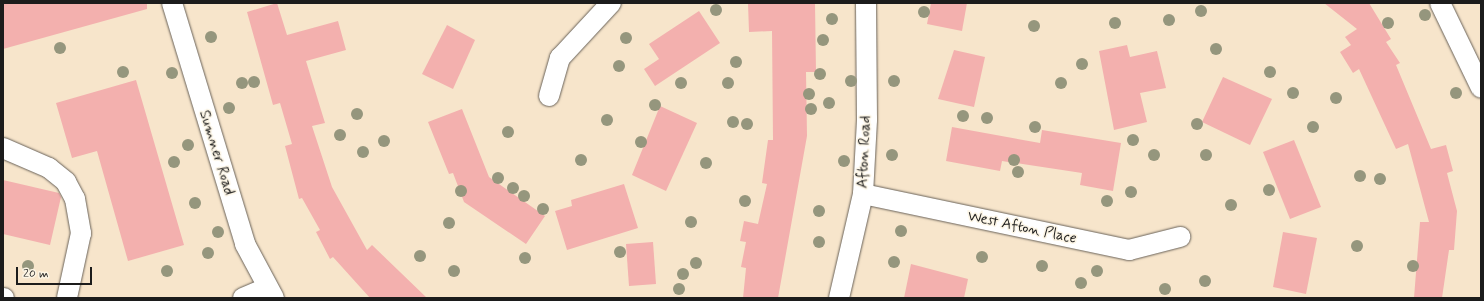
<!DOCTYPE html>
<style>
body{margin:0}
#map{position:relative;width:1484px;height:301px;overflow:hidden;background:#f7e5cb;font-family:Mynerve,sans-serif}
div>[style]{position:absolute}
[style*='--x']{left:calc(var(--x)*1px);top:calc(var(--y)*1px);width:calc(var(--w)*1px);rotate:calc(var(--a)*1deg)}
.building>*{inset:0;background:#f3b0ae}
.roads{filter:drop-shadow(0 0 1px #696259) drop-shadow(0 0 1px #696259)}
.minor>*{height:20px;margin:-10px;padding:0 10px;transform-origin:10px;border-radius:10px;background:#fff}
.trees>*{width:12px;height:12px;margin:-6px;border-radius:50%;background:#95967d}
span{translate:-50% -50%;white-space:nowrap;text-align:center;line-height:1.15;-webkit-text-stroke:3px #fcf5e5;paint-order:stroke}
.street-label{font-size:15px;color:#1c1c1c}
.frame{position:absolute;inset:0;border:4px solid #1c1c1c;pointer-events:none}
.scale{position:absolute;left:16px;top:267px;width:76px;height:18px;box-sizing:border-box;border:2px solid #1c1c1c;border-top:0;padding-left:5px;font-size:12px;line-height:14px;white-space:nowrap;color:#1c1c1c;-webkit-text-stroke:3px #fcf5e5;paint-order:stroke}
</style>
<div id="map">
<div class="building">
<div style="clip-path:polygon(3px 3px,147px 3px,147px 9px,3px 49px)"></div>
<div style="clip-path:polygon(277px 3px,287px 35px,338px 21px,346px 50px,306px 61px,325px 123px,312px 126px,332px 187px,367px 250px,372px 245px,427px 298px,370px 298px,333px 257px,330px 259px,316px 232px,320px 230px,302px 198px,299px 199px,285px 146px,292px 144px,280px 103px,273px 105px,247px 12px)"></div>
<div style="clip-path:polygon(748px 3px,815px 3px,816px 72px,806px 72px,807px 136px,778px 298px,743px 298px,746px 268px,741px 267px,746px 242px,740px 241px,744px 221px,758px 224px,767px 184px,762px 183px,768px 140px,773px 140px,772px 31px,749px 32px)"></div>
<div style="clip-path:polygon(931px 3px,967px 3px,962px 31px,927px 24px)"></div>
<div style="clip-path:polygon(1324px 3px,1369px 3px,1391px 39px,1386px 42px,1400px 63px,1396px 65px,1431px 149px,1446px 145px,1453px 171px,1447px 173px,1457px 211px,1454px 250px,1449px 250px,1442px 298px,1414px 298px,1420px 222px,1429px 222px,1408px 144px,1396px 149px,1359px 69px,1353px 73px,1340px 52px,1351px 45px,1345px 37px,1357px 29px)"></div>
<div style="clip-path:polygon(699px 11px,720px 43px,655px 86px,644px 69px,659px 59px,649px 44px)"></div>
<div style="clip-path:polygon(447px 25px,475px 40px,453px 89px,422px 74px)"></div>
<div style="clip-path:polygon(1127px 45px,1130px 57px,1157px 51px,1166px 88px,1140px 93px,1147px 122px,1114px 130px,1099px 51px)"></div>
<div style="clip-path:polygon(954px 50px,985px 57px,974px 107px,938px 99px)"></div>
<div style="clip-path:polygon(1223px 77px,1272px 99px,1250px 145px,1202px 122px)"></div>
<div style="clip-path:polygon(136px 80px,184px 245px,128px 261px,97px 151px,72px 158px,56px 103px)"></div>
<div style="clip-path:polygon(660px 106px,697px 123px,666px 191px,632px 175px)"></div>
<div style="clip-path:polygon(462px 109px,489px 177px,545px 216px,526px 244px,464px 202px,453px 173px,449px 174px,428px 122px)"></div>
<div style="clip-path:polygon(952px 127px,1040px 143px,1042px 130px,1121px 143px,1113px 191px,1080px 185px,1082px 173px,1002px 161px,1000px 171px,946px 161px)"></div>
<div style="clip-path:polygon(1294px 140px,1321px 207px,1290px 219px,1263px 152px)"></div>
<div style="clip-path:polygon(3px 180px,59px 193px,61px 197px,50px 245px,3px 234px)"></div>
<div style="clip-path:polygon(624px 184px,638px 228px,567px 250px,555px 211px,572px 206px,571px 200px)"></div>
<div style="clip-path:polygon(1283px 232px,1317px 238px,1306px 294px,1273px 287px)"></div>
<div style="clip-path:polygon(653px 242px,656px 284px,629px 286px,626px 244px)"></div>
<div style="clip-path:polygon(911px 264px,968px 279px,964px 298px,904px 298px)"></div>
</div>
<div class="roads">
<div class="minor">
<div style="--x:172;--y:3;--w:252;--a:73.1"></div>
<div style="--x:245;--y:244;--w:61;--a:61.8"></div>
<div style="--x:1440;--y:3;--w:94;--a:64.2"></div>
<div style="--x:549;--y:96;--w:40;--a:-74"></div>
<div style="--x:560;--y:58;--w:75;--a:-47.2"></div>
<div style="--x:3;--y:148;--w:50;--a:23.5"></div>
<div style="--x:49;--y:168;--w:22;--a:39"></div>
<div style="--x:66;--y:182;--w:19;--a:62"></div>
<div style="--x:75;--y:199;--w:35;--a:80"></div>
<div style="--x:81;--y:233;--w:66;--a:102.2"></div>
<div style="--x:863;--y:194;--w:272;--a:11.9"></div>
<div style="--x:1129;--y:250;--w:53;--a:-14.3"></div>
<div style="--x:3;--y:298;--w:1;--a:0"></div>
<div style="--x:243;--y:298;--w:25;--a:-23"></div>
<div style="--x:839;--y:298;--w:107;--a:-77"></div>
<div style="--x:863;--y:194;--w:75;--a:-86.9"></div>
<div style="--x:867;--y:119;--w:116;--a:-90.5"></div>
</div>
</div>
<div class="trees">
<div style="left:716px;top:10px"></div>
<div style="left:1201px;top:11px"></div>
<div style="left:924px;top:12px"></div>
<div style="left:1425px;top:15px"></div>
<div style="left:832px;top:19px"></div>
<div style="left:1169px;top:20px"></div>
<div style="left:1115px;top:23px"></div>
<div style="left:1388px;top:23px"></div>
<div style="left:1034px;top:26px"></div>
<div style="left:211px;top:37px"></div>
<div style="left:626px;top:38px"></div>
<div style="left:823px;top:40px"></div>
<div style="left:60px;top:48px"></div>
<div style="left:1216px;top:49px"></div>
<div style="left:736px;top:62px"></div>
<div style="left:1082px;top:64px"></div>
<div style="left:619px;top:66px"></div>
<div style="left:123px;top:72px"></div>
<div style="left:1270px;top:72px"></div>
<div style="left:172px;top:73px"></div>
<div style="left:820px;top:74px"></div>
<div style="left:851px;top:81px"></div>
<div style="left:894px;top:81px"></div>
<div style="left:254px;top:82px"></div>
<div style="left:242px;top:83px"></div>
<div style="left:681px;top:83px"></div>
<div style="left:728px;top:83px"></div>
<div style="left:1061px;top:83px"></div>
<div style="left:1293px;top:93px"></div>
<div style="left:1456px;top:93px"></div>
<div style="left:809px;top:94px"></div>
<div style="left:1336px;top:98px"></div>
<div style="left:829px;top:103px"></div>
<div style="left:655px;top:105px"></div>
<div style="left:229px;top:108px"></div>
<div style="left:811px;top:109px"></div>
<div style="left:357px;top:114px"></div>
<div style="left:963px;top:116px"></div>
<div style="left:987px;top:118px"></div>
<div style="left:607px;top:120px"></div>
<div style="left:733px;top:122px"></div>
<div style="left:747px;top:124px"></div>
<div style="left:1197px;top:124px"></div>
<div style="left:1035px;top:127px"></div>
<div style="left:1313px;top:127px"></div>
<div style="left:508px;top:132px"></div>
<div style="left:340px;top:135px"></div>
<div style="left:1133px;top:140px"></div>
<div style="left:384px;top:141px"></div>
<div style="left:641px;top:142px"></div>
<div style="left:188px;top:145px"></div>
<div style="left:363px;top:152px"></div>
<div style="left:892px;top:155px"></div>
<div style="left:1154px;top:155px"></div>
<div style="left:1206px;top:155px"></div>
<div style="left:581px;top:160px"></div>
<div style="left:1014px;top:160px"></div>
<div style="left:844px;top:161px"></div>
<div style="left:174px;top:162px"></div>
<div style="left:706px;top:163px"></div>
<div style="left:1018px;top:172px"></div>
<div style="left:1360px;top:176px"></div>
<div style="left:498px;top:178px"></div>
<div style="left:1380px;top:179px"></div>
<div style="left:513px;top:188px"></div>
<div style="left:1269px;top:190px"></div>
<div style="left:461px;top:191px"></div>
<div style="left:1131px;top:192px"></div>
<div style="left:524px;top:196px"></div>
<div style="left:745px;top:201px"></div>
<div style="left:1107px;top:201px"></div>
<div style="left:195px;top:203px"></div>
<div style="left:1231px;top:205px"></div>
<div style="left:543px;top:209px"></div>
<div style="left:819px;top:211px"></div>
<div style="left:691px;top:222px"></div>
<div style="left:449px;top:223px"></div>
<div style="left:901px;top:231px"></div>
<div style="left:218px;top:232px"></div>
<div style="left:819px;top:242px"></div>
<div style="left:1357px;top:246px"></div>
<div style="left:620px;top:252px"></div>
<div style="left:208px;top:253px"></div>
<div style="left:420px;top:256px"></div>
<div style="left:982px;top:257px"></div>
<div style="left:525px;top:258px"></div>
<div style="left:894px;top:262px"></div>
<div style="left:696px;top:263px"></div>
<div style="left:28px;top:266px"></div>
<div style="left:1042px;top:266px"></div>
<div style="left:1413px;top:266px"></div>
<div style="left:167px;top:271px"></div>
<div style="left:454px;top:271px"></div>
<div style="left:1097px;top:271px"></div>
<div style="left:683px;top:274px"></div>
<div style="left:1205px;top:281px"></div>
<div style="left:1081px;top:283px"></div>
<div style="left:679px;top:289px"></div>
<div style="left:1165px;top:289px"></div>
</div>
<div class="street-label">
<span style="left:865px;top:152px;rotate:-87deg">Afton Road</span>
<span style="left:216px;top:153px;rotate:73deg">Sumner Road</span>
<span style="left:1022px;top:228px;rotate:12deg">West Afton Place</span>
</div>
<div class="frame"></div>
<div class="scale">20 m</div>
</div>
